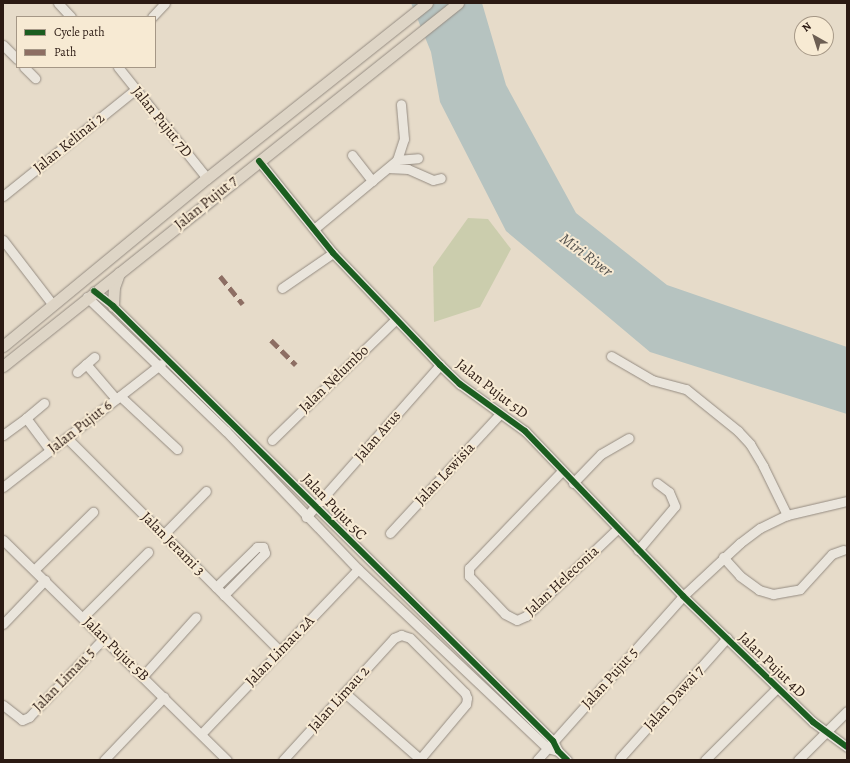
<!DOCTYPE html>
<style>
body{margin:0}
#map{position:relative;width:850px;height:763px;overflow:hidden;background:#e6dbc9;font-family:Alegreya,serif}
div>[style]{position:absolute}
[style*='--x']{left:calc(var(--x)*1px);top:calc(var(--y)*1px);width:calc(var(--w)*1px);rotate:calc(var(--a)*1deg)}
.green>*{inset:0;background:#cbcdad}
.water>*{inset:0;background:#b6c3c0}
.roads{filter:drop-shadow(0 0 1px #958c82) drop-shadow(0 0 1px #958c82)}
.minor>*{height:9px;margin:-4.5px;padding:0 4.5px;transform-origin:4.5px;border-radius:4.5px;background:#eae5dc}
.major>*{height:11px;margin:-5.5px;padding:0 5.5px;transform-origin:5.5px;border-radius:5.5px;background:#ded5c6}
.quiet>*{height:5px;margin-top:-2.5px;transform-origin:0;background:repeating-linear-gradient(90deg,#8d6e63 0 10px,transparent 0 15px)}
.cycleway>*{height:6px;margin:-3px;padding:0 3px;transform-origin:3px;border-radius:3px;background:#1b5e20}
span{translate:-50% -50%;white-space:nowrap;text-align:center;line-height:1.15;-webkit-text-stroke:4px #f7ead3;paint-order:stroke}
.street-label{font-size:15px;color:#2b1a13}
.water-label{font-size:16px;color:#54524e;font-style:italic}
.frame{position:absolute;inset:0;border:4px solid #2b1a13;pointer-events:none}
.legend{position:absolute;left:16px;top:16px;width:140px;height:52px;box-sizing:border-box;background:#f7ead3;border:1px solid #a59786;margin:0;padding:5px 7px;list-style:none;font-size:12px;color:#2b1a13}
.legend li{display:flex;align-items:center;gap:8px;height:20px}
.legend b{width:20px;border:1px solid #a59786}
.north{position:absolute;left:794px;top:16px;width:40px;height:40px;box-sizing:border-box;background:#f7ead3;border:1px solid #a59786;border-radius:50%;rotate:321deg;font-size:11px;font-weight:700;line-height:16px;text-align:center;color:#2b1a13}
.north::after{content:'';display:block;margin:auto;width:14px;height:18px;background:#6c5e53;clip-path:polygon(50% 0,100% 100%,50% 72%,0 100%)}
</style>
<div id="map">
<div class="green">
<div style="clip-path:polygon(468px 218px,488px 219px,511px 249px,480px 307px,434px 322px,433px 267px)"></div>
</div>
<div class="water">
<div style="clip-path:polygon(411px 3px,482px 3px,506px 85px,576px 213px,667px 285px,847px 347px,847px 414px,650px 352px,506px 231px,440px 102px,431px 52px)"></div>
</div>
<div class="roads">
<div class="minor">
<div style="--x:58;--y:3;--w:19;--a:47"></div>
<div style="--x:152;--y:17;--w:19;--a:-47"></div>
<div style="--x:3;--y:45;--w:20;--a:45"></div>
<div style="--x:24;--y:67;--w:16;--a:45"></div>
<div style="--x:118;--y:67;--w:142;--a:51.3"></div>
<div style="--x:352;--y:155;--w:33;--a:52"></div>
<div style="--x:397;--y:160;--w:21;--a:-5"></div>
<div style="--x:259;--y:161;--w:118;--a:51.2"></div>
<div style="--x:333;--y:253;--w:155;--a:46.3"></div>
<div style="--x:440;--y:365;--w:28;--a:44"></div>
<div style="--x:460;--y:384;--w:80;--a:35.9"></div>
<div style="--x:525;--y:431;--w:228;--a:46.2"></div>
<div style="--x:683;--y:596;--w:181;--a:44.1"></div>
<div style="--x:813;--y:722;--w:42;--a:36.3"></div>
<div style="--x:388;--y:168;--w:20;--a:3"></div>
<div style="--x:408;--y:169;--w:27;--a:24"></div>
<div style="--x:433;--y:180;--w:8;--a:-14"></div>
<div style="--x:3;--y:196;--w:171;--a:-38.8"></div>
<div style="--x:314;--y:229;--w:108;--a:-39.7"></div>
<div style="--x:397;--y:160;--w:22;--a:-72"></div>
<div style="--x:404;--y:139;--w:35;--a:-95"></div>
<div style="--x:3;--y:240;--w:82;--a:52.4"></div>
<div style="--x:282;--y:288;--w:62;--a:-34.5"></div>
<div style="--x:94;--y:291;--w:24;--a:38"></div>
<div style="--x:113;--y:306;--w:619;--a:44.67"></div>
<div style="--x:553;--y:741;--w:11;--a:63"></div>
<div style="--x:558;--y:751;--w:13;--a:45"></div>
<div style="--x:87;--y:297;--w:193;--a:44"></div>
<div style="--x:226;--y:431;--w:191;--a:46.3"></div>
<div style="--x:358;--y:569;--w:260;--a:43.4"></div>
<div style="--x:547;--y:748;--w:11;--a:15"></div>
<div style="--x:611;--y:356;--w:48;--a:30.3"></div>
<div style="--x:652;--y:380;--w:35;--a:15"></div>
<div style="--x:686;--y:389;--w:67;--a:38.9"></div>
<div style="--x:738;--y:431;--w:18;--a:47"></div>
<div style="--x:750;--y:444;--w:26;--a:59"></div>
<div style="--x:763;--y:466;--w:55;--a:63.9"></div>
<div style="--x:86;--y:364;--w:46;--a:49.4"></div>
<div style="--x:77;--y:372;--w:23;--a:-41"></div>
<div style="--x:120;--y:396;--w:78;--a:42.9"></div>
<div style="--x:44;--y:403;--w:23;--a:140"></div>
<div style="--x:26;--y:418;--w:40;--a:53"></div>
<div style="--x:3;--y:435;--w:29;--a:-36"></div>
<div style="--x:67;--y:438;--w:301;--a:45"></div>
<div style="--x:272;--y:440;--w:173;--a:-44.3"></div>
<div style="--x:561;--y:472;--w:133;--a:133.8"></div>
<div style="--x:469;--y:568;--w:8;--a:90"></div>
<div style="--x:469;--y:576;--w:52;--a:46.5"></div>
<div style="--x:505;--y:614;--w:13;--a:27"></div>
<div style="--x:517;--y:620;--w:10;--a:-24"></div>
<div style="--x:526;--y:616;--w:126;--a:-43.7"></div>
<div style="--x:573;--y:483;--w:40;--a:-46"></div>
<div style="--x:601;--y:454;--w:32;--a:-30"></div>
<div style="--x:3;--y:487;--w:200;--a:-37.9"></div>
<div style="--x:306;--y:517;--w:203;--a:-48.6"></div>
<div style="--x:390;--y:533;--w:162;--a:-47.3"></div>
<div style="--x:164;--y:534;--w:60;--a:-45.7"></div>
<div style="--x:3;--y:540;--w:314;--a:44.5"></div>
<div style="--x:638;--y:550;--w:57;--a:-49.9"></div>
<div style="--x:675;--y:506;--w:15;--a:-113"></div>
<div style="--x:669;--y:492;--w:15;--a:-143"></div>
<div style="--x:723;--y:557;--w:25;--a:48"></div>
<div style="--x:740;--y:576;--w:24;--a:36"></div>
<div style="--x:759;--y:590;--w:15;--a:16"></div>
<div style="--x:773;--y:594;--w:27;--a:-10"></div>
<div style="--x:800;--y:589;--w:47;--a:-47.6"></div>
<div style="--x:832;--y:554;--w:12;--a:-20"></div>
<div style="--x:34;--y:570;--w:83;--a:-44.5"></div>
<div style="--x:216;--y:587;--w:57;--a:-44.3"></div>
<div style="--x:257;--y:547;--w:6;--a:0"></div>
<div style="--x:263;--y:547;--w:6;--a:72"></div>
<div style="--x:265;--y:553;--w:59;--a:134.3"></div>
<div style="--x:83;--y:617;--w:92;--a:-45"></div>
<div style="--x:3;--y:624;--w:61;--a:-46.3"></div>
<div style="--x:143;--y:676;--w:79;--a:-48.1"></div>
<div style="--x:346;--y:694;--w:100;--a:41.3"></div>
<div style="--x:3;--y:705;--w:24;--a:38"></div>
<div style="--x:22;--y:720;--w:8;--a:-23"></div>
<div style="--x:29;--y:717;--w:109;--a:-46.5"></div>
<div style="--x:202;--y:733;--w:226;--a:-46.4"></div>
<div style="--x:620;--y:758;--w:161;--a:-48.3"></div>
<div style="--x:104;--y:760;--w:87;--a:-46.4"></div>
<div style="--x:283;--y:760;--w:165;--a:-47.7"></div>
<div style="--x:394;--y:638;--w:8;--a:-23"></div>
<div style="--x:401;--y:635;--w:9;--a:18"></div>
<div style="--x:410;--y:638;--w:78;--a:45"></div>
<div style="--x:465;--y:693;--w:5;--a:68"></div>
<div style="--x:467;--y:698;--w:6;--a:99"></div>
<div style="--x:466;--y:704;--w:72;--a:129.9"></div>
<div style="--x:537;--y:760;--w:220;--a:-48.3"></div>
<div style="--x:683;--y:596;--w:78;--a:-42.9"></div>
<div style="--x:740;--y:543;--w:25;--a:-37"></div>
<div style="--x:760;--y:528;--w:30;--a:-26"></div>
<div style="--x:787;--y:515;--w:62;--a:-13.1"></div>
<div style="--x:705;--y:760;--w:102;--a:-45"></div>
<div style="--x:798;--y:760;--w:69;--a:-45"></div>
</div>
<div class="major">
<div style="--x:113;--y:306;--w:19;--a:-87"></div>
<div style="--x:114;--y:287;--w:15;--a:-70"></div>
<div style="--x:3;--y:346;--w:264;--a:-39.5"></div>
<div style="--x:207;--y:178;--w:281;--a:-38.5"></div>
<div style="--x:3;--y:366;--w:582;--a:-38.58"></div>
</div>
</div>
<div class="quiet">
<div style="--x:220;--y:276;--w:36;--a:51"></div>
<div style="--x:271;--y:340;--w:35;--a:45"></div>
</div>
<div class="cycleway">
<div style="--x:259;--y:161;--w:118;--a:51.2"></div>
<div style="--x:333;--y:253;--w:155;--a:46.3"></div>
<div style="--x:440;--y:365;--w:28;--a:44"></div>
<div style="--x:460;--y:384;--w:80;--a:35.9"></div>
<div style="--x:525;--y:431;--w:228;--a:46.2"></div>
<div style="--x:683;--y:596;--w:181;--a:44.1"></div>
<div style="--x:813;--y:722;--w:42;--a:36.3"></div>
<div style="--x:94;--y:291;--w:24;--a:38"></div>
<div style="--x:113;--y:306;--w:619;--a:44.67"></div>
<div style="--x:553;--y:741;--w:11;--a:63"></div>
<div style="--x:558;--y:751;--w:13;--a:45"></div>
</div>
<div class="street-label">
<span style="left:162px;top:122px;rotate:51deg">Jalan Pujut 7D</span>
<span style="left:69px;top:143px;rotate:-39deg">Jalan Kelinai 2</span>
<span style="left:206px;top:203px;rotate:-39deg">Jalan Pujut 7</span>
<span style="left:334px;top:379px;rotate:-44deg">Jalan Nelumbo</span>
<span style="left:492px;top:389px;rotate:38deg">Jalan Pujut 5D</span>
<span style="left:80px;top:427px;rotate:-38deg">Jalan Pujut 6</span>
<span style="left:378px;top:436px;rotate:-49deg">Jalan Arus</span>
<span style="left:445px;top:474px;rotate:-47deg">Jalan Lewisia</span>
<span style="left:334px;top:507px;rotate:46deg">Jalan Pujut 5C</span>
<span style="left:173px;top:544px;rotate:45deg">Jalan Jerami 3</span>
<span style="left:562px;top:581px;rotate:-43deg">Jalan Heleconia</span>
<span style="left:116px;top:649px;rotate:44deg">Jalan Pujut 5B</span>
<span style="left:280px;top:651px;rotate:-46deg">Jalan Limau 2A</span>
<span style="left:772px;top:665px;rotate:44deg">Jalan Pujut 4D</span>
<span style="left:610px;top:678px;rotate:-48deg">Jalan Pujut 5</span>
<span style="left:64px;top:680px;rotate:-46deg">Jalan Limau 5</span>
<span style="left:674px;top:698px;rotate:-48deg">Jalan Dawai 7</span>
<span style="left:339px;top:699px;rotate:-48deg">Jalan Limau 2</span>
</div>
<div class="water-label">
<span style="left:586px;top:255px;rotate:37deg">Miri River</span>
</div>
<div class="frame"></div>
<ul class="legend">
<li><b style="height:5px;background:#1b5e20"></b>Cycle path</li>
<li><b style="height:5px;background:#8d6e63"></b>Path</li>
</ul>
<div class="north">N</div>
</div>
